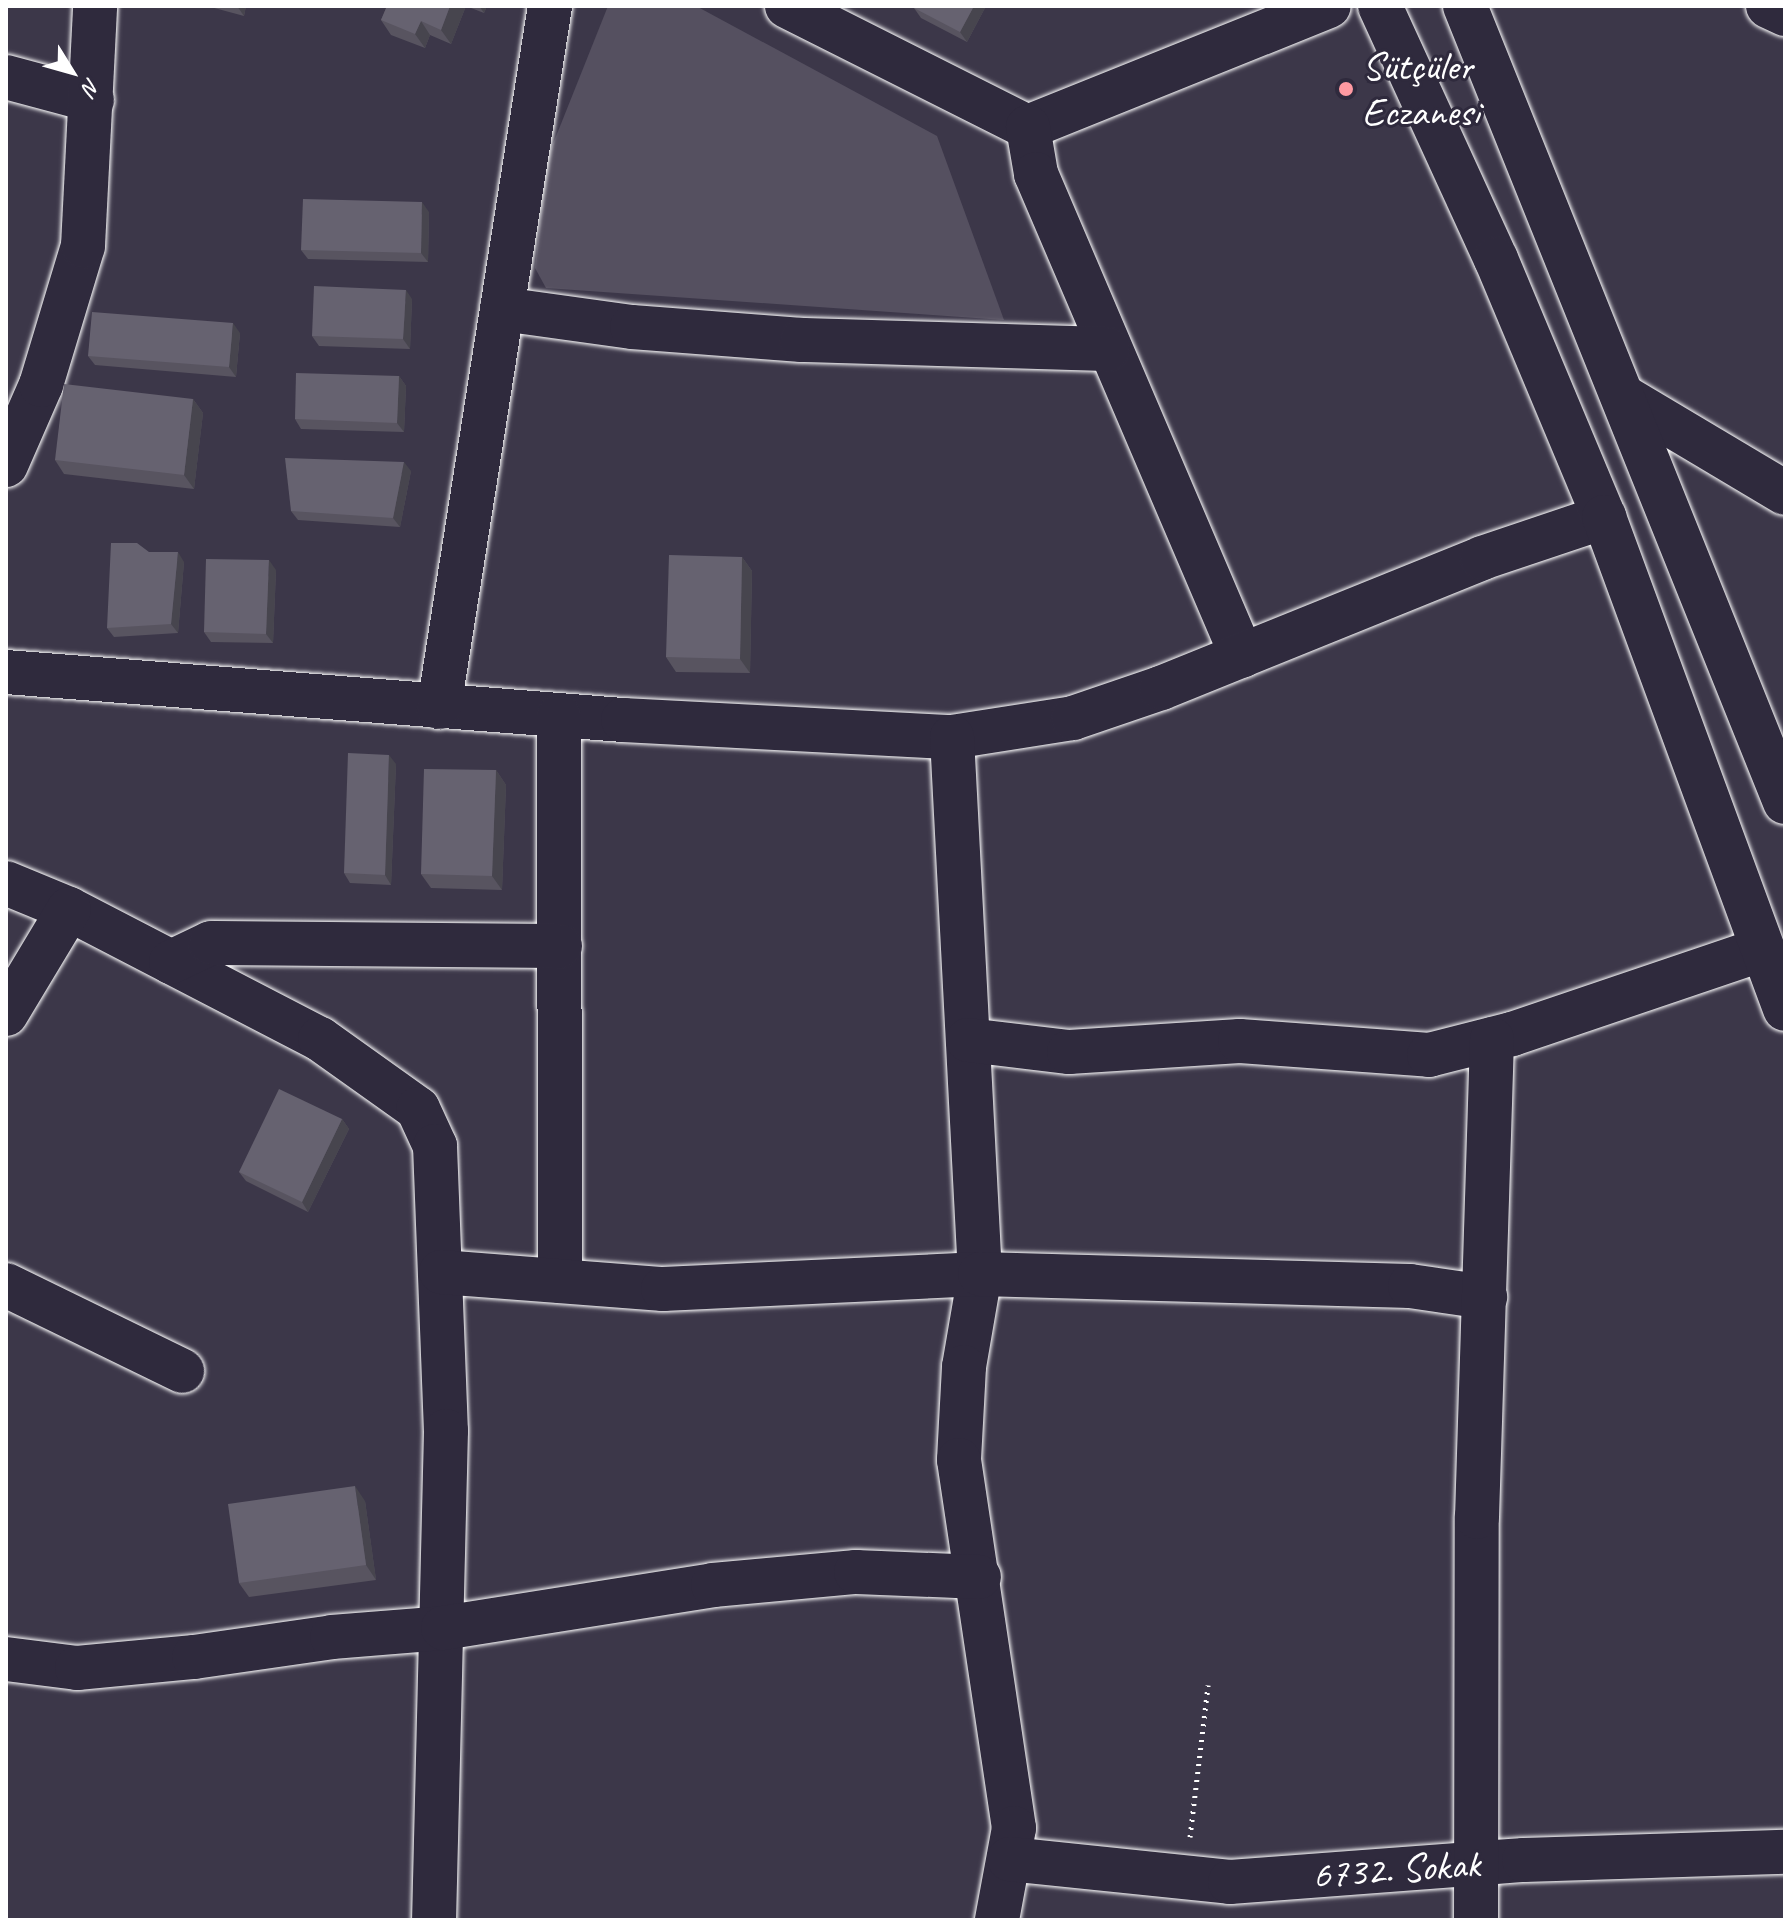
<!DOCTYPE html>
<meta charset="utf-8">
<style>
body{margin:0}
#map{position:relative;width:1791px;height:1926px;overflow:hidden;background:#3c3749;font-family:Caveat,sans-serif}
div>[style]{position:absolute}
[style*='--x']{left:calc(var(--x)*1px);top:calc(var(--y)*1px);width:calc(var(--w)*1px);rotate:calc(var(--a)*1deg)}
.green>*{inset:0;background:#555060}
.path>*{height:5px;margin-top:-2.5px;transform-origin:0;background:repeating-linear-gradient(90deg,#fff 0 2px,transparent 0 8px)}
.roads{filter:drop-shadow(0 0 2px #fff) drop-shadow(0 0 2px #fff)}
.minor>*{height:44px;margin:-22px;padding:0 22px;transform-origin:22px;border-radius:22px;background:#2f2a3d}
.major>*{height:44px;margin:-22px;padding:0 22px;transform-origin:22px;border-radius:22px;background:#2f2a3d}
.wall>*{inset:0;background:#585460}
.shaded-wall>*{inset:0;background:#47454e}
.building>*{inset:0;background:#666270}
.dots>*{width:22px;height:22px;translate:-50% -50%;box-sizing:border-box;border:4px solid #2f2a3d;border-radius:50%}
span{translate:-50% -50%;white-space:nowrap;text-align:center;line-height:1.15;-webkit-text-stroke:6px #2f2a3d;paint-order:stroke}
.poi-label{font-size:40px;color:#fff}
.left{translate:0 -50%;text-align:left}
.street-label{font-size:40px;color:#fff}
.frame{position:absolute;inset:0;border:8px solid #fff;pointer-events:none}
.north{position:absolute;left:32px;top:32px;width:80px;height:80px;-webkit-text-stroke:6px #2f2a3d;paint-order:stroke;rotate:127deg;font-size:22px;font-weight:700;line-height:32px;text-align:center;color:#fff}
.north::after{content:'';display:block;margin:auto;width:28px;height:36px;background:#fff;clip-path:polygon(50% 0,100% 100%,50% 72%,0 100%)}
</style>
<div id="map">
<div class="green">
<div style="clip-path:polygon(608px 6px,696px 6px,937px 136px,1004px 320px,546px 288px,535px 268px,547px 159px)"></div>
</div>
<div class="path">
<div style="--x:1190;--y:1837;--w:153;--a:-83.2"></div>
</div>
<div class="roads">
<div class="minor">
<div style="--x:787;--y:6;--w:270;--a:26.7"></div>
<div style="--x:1028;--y:127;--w:324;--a:-21.9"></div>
<div style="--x:6;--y:77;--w:89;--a:15"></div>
<div style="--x:1028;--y:127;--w:48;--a:80.3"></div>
<div style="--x:1036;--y:174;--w:524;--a:66.86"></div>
<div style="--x:502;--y:309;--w:131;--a:7.9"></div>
<div style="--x:632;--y:327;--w:170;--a:4.4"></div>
<div style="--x:802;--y:340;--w:306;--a:1.7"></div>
<div style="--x:1624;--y:397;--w:187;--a:30.8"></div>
<div style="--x:6;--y:465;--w:87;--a:-66.4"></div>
<div style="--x:41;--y:385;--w:145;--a:-73.2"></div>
<div style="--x:83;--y:246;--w:240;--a:-87.1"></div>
<div style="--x:6;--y:672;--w:619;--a:4.45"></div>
<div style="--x:623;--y:720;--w:329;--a:3"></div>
<div style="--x:952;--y:737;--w:122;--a:-8.9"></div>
<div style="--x:1073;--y:718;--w:93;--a:-18.8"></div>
<div style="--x:1161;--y:688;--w:346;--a:-22"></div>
<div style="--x:1482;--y:558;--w:129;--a:-18.6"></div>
<div style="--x:439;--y:707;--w:710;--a:-81"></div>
<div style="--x:559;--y:716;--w:565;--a:89.9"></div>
<div style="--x:952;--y:737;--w:538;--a:87.02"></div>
<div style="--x:980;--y:1274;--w:94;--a:99.8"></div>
<div style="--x:964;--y:1367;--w:93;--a:93.1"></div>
<div style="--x:959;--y:1460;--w:372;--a:81.5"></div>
<div style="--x:1014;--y:1828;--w:94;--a:100.5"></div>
<div style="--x:6;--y:883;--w:68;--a:22.4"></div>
<div style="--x:69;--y:909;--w:283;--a:27.4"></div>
<div style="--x:320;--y:1039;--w:120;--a:35.5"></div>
<div style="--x:418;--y:1109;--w:41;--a:65.3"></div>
<div style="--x:435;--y:1146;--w:285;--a:87.8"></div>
<div style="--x:446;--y:1431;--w:489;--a:91.4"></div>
<div style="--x:171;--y:962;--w:44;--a:-25.4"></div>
<div style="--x:211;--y:943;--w:349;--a:0.5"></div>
<div style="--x:6;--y:1014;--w:122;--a:-59"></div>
<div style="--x:968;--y:1040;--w:102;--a:6.8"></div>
<div style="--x:1069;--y:1052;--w:171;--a:-3.7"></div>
<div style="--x:1240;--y:1041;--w:190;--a:4.2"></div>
<div style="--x:1429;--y:1055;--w:86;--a:-14.2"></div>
<div style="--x:1512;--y:1034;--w:262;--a:-18.7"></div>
<div style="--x:441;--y:1272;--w:223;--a:4.4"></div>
<div style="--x:663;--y:1289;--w:317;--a:-2.7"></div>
<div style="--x:980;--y:1274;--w:430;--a:1.6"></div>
<div style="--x:1410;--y:1286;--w:76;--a:8.3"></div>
<div style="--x:6;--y:1285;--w:196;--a:26"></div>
<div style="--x:6;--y:1659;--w:72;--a:7.2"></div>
<div style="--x:77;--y:1668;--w:118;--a:-5.4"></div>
<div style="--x:194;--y:1657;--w:139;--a:-8.2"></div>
<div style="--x:332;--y:1637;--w:111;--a:-4.6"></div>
<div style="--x:443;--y:1628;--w:273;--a:-9"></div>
<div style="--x:713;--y:1585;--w:144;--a:-5.2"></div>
<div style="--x:856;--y:1572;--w:123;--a:2.3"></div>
<div style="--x:1009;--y:1859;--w:222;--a:5.9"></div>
<div style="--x:1230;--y:1882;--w:295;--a:-4.3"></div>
<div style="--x:1524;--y:1860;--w:261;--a:-1.8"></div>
<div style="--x:1476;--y:1920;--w:403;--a:-89.9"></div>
<div style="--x:1477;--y:1517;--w:478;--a:-88.2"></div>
</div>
<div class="major">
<div style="--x:1380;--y:6;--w:278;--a:65.4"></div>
<div style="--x:1496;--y:259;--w:280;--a:67.3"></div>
<div style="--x:1604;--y:517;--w:524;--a:69.8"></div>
<div style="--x:1465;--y:6;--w:858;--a:68.1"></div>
<div style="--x:1768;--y:6;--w:19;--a:25"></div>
</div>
</div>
<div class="wall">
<div style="clip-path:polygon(207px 6px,246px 6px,244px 16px)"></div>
<div style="clip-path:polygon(387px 6px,466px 6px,451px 44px,430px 35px,425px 48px,391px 35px,381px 20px)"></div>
<div style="clip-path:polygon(466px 6px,487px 6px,484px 13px)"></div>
<div style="clip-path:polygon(915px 6px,986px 6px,967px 42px,921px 18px,914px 8px)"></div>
<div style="clip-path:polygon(429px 212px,428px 262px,308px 259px,301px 250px)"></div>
<div style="clip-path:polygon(412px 299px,410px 349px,319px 346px,312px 336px)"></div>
<div style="clip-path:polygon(240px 333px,236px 377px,95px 365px,88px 356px)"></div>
<div style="clip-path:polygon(399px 376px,406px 386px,404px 432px,301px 429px,295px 419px)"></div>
<div style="clip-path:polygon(193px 399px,203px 413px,194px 489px,64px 474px,55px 460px)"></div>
<div style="clip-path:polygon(411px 471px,400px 527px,298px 520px,291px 511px)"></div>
<div style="clip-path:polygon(149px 552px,184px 562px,178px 633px,114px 637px,107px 628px)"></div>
<div style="clip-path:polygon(742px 557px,752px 571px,750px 673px,676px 672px,666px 657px)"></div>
<div style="clip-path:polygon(276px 570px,273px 643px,211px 642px,204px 632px)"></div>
<div style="clip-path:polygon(396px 764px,391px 885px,350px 883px,344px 873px)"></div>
<div style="clip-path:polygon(496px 770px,506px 785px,502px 890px,431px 888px,421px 874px)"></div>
<div style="clip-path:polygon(342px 1119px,349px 1129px,308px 1212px,246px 1181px,239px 1172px)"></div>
<div style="clip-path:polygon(365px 1501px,376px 1580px,249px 1597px,239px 1583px)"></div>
</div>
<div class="shaded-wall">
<div style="clip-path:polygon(237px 6px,246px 6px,244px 16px)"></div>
<div style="clip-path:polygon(450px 6px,466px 6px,451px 44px,441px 30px)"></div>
<div style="clip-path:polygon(479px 6px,487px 6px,484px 13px)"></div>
<div style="clip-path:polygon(974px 6px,986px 6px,967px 42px,960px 32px)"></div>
<div style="clip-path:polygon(421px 21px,430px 35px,425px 48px,415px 34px)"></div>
<div style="clip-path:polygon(422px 202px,429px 212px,428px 262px,421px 253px)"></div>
<div style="clip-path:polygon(406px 290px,412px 299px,410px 349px,403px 339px)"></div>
<div style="clip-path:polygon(233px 323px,240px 333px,236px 377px,229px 367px)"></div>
<div style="clip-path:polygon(399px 376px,406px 386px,404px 432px,397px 423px)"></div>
<div style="clip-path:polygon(193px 399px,203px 413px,194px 489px,184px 475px)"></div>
<div style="clip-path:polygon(404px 462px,411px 471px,400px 527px,393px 518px)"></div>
<div style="clip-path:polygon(178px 552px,184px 562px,178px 633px,171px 624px)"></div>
<div style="clip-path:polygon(742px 557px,752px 571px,750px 673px,740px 659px)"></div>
<div style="clip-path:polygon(269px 560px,276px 570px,273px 643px,266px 634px)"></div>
<div style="clip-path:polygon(389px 755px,396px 764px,391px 885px,385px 875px)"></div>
<div style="clip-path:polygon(496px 770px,506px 785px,502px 890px,492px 876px)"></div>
<div style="clip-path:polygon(342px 1119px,349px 1129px,308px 1212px,302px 1202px)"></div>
<div style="clip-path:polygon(355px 1486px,365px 1501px,376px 1580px,366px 1565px)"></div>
</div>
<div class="building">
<div style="clip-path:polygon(387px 6px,450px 6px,441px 30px,421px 21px,415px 34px,381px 20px)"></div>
<div style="clip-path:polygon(915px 6px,974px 6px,960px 32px,914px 8px)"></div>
<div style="clip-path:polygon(303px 199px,422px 202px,421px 253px,301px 250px)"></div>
<div style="clip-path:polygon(314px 286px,406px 290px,403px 339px,312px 336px)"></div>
<div style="clip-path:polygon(92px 312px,233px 323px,229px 367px,88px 356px)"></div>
<div style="clip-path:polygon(296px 373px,399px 376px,397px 423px,295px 419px)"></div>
<div style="clip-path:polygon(64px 384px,193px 399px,184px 475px,55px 460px)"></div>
<div style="clip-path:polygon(285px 458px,404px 462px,393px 518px,291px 511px)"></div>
<div style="clip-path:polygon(111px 543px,137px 543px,149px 552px,178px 552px,171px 624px,107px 628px)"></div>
<div style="clip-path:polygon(669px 555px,742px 557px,740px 659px,666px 657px)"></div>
<div style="clip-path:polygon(206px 559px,269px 560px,266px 634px,204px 632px)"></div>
<div style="clip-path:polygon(348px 753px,389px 755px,385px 875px,344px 873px)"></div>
<div style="clip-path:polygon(424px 769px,496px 770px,492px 876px,421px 874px)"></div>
<div style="clip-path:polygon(279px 1089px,342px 1119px,302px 1202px,239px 1172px)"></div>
<div style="clip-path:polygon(355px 1486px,366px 1565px,239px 1583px,228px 1504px)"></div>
</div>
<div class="dots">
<div style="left:1346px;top:89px;background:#ff9aa2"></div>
</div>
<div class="poi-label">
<span class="left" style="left:1362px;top:89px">Sütçüler<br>Eczanesi</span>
</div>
<div class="street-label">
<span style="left:1396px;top:1869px;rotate:-4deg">6732. Sokak</span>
</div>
<div class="frame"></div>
<div class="north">N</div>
</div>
